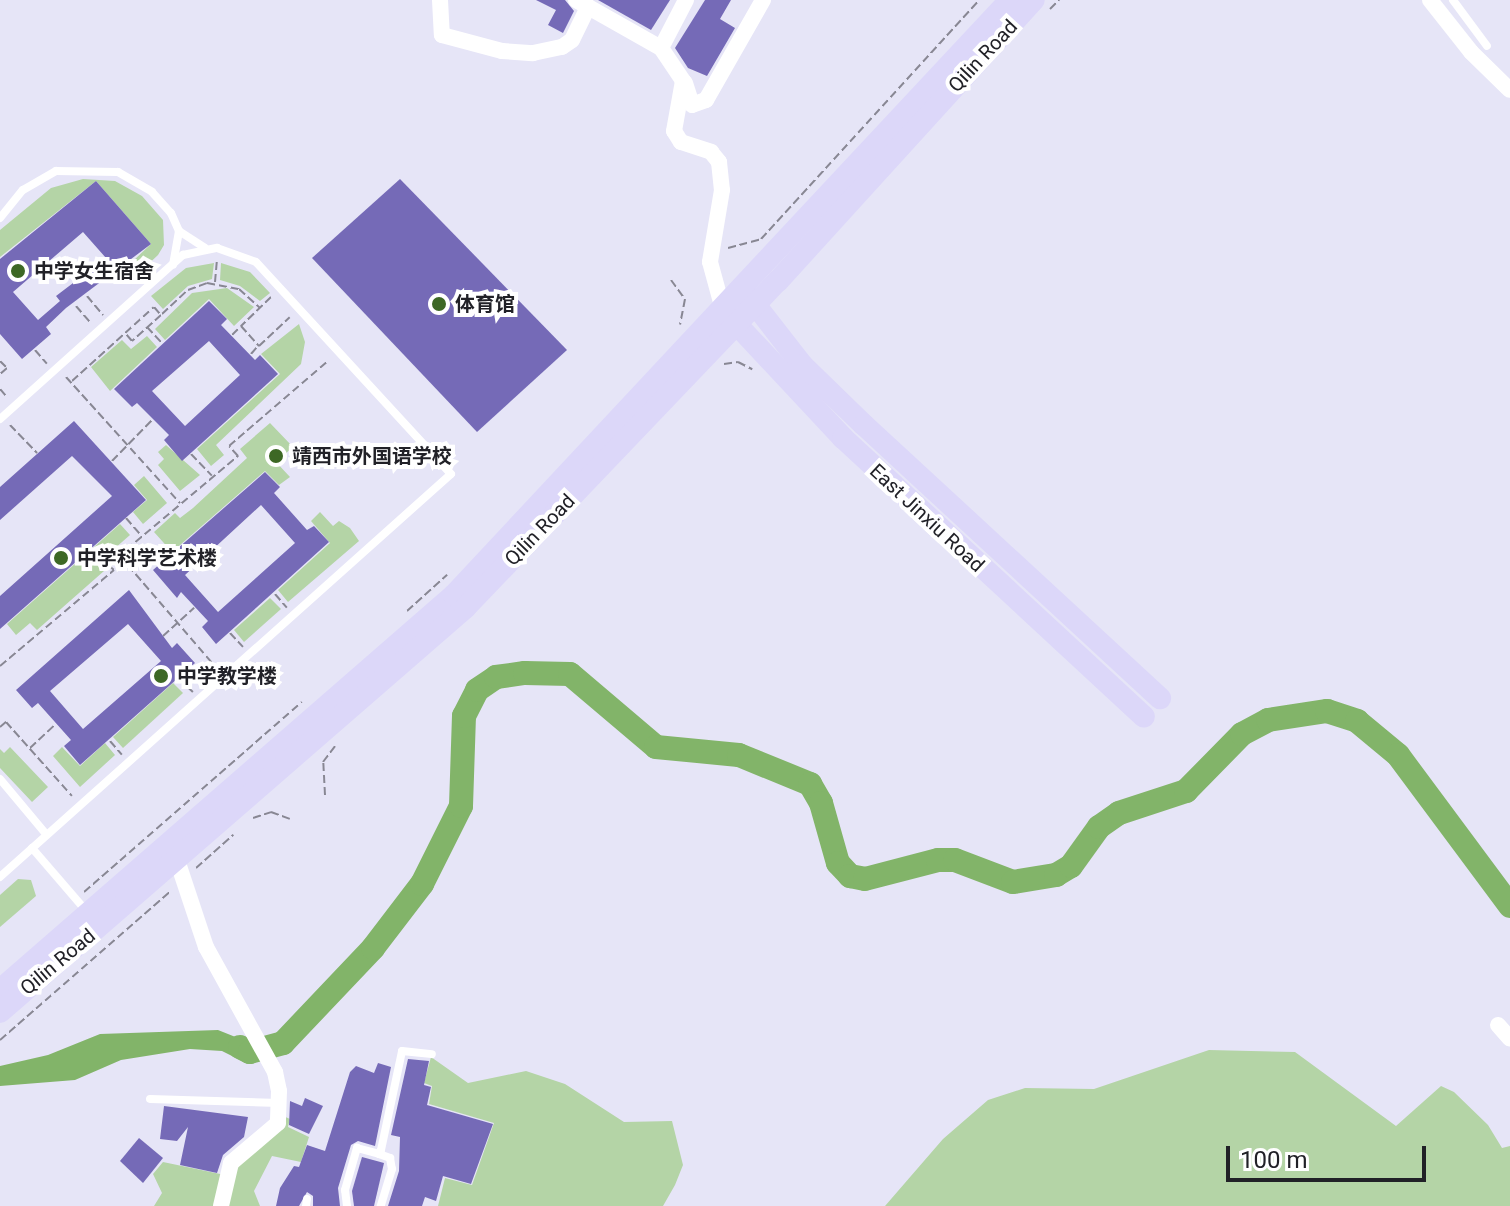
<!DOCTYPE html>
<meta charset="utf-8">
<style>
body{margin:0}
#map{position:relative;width:1510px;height:1206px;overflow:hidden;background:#e6e5f7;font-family:Roboto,"Noto Sans SC",sans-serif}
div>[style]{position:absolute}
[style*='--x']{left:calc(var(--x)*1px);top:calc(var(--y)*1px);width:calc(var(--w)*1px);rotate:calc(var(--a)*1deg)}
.green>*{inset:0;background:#b4d4a6}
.water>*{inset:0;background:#82b469}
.river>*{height:24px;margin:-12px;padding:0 12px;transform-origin:12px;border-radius:12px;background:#82b469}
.building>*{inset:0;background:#756ab7}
.path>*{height:2px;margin-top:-1px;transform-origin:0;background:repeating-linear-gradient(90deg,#888793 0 8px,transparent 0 12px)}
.lane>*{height:8px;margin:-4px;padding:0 4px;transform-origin:4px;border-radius:4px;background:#fff}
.street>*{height:16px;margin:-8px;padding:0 8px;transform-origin:8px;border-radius:8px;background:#fff}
.secondary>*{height:22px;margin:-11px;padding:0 11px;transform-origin:11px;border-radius:11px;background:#dcd7f9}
.dots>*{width:22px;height:22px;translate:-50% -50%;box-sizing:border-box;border:4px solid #fff;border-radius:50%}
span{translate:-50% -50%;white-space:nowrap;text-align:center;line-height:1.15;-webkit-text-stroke:8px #fff;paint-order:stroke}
.street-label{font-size:20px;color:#212127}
.poi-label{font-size:20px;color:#212127;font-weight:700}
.left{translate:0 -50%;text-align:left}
.scale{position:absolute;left:1226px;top:1146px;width:200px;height:36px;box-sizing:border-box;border:4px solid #212127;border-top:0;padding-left:10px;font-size:24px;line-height:28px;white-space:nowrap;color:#212127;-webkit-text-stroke:6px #fff;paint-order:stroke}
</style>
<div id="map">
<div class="green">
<div style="clip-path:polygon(83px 179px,115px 181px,142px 196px,163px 220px,164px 245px,158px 255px,142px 270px,133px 261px,151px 244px,96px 181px,0 257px,0 230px,51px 188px)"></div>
<div style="clip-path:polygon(214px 263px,212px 279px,188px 286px,163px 309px,151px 296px,186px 268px)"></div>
<div style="clip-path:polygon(221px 263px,250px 272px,270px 293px,260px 301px,240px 286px,220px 280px)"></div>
<div style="clip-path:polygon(227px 288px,254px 307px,234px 326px,209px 299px,165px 340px,155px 329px,192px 293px)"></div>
<div style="clip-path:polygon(299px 324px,305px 342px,301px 364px,216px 445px,224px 455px,211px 466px,197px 449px,280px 374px,261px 354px)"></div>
<div style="clip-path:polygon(147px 336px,157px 347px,110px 391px,91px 367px,122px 340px,131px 349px)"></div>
<div style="clip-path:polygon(270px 423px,293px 447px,276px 462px,290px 477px,279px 485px,265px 471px,172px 552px,154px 532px,175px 513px,180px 518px,193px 508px,247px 458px,240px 449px)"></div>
<div style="clip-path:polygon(166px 445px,200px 475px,180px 491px,158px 465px,164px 459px,158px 452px)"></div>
<div style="clip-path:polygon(144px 476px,167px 503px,143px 524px,133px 512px,147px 500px,134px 485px)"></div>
<div style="clip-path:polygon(320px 512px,333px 526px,339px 521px,350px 528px,359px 541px,288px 602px,278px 590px,330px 543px,311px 521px)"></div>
<div style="clip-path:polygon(120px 524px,130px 535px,98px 563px,104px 571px,37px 630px,30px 623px,16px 635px,7px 624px)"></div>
<div style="clip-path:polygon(270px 598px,281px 609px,244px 642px,234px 630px)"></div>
<div style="clip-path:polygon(173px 683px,183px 693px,123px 748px,113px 737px)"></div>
<div style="clip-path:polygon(105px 743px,115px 755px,80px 787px,53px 756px,62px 747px,80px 766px)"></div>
<div style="clip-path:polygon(10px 747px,48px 787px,32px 802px,0 768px,0 749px,4px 753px)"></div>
<div style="clip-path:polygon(18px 879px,31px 880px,36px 896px,0 927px,0 895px)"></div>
<div style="clip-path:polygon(1209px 1050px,1295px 1052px,1396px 1126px,1441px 1086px,1454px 1092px,1488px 1125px,1502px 1148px,1510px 1146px,1510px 1206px,885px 1206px,943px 1139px,988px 1100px,1025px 1088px,1094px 1089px)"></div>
<div style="clip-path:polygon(431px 1057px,468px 1083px,526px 1071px,565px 1084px,624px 1122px,672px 1121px,683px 1165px,675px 1185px,663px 1206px,438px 1206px,445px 1178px,472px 1185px,494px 1123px,429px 1104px,432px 1086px,424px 1083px)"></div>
<div style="clip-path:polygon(281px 1115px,290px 1119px,288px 1127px,309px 1137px,301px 1162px,272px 1156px,254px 1191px,260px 1206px,225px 1206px,232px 1169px)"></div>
<div style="clip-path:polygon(163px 1162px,225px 1175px,217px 1206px,154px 1206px,162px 1193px,153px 1174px)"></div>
</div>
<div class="water">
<div style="clip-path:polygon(218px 1030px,253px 1044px,259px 1059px,246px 1063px,222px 1051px,190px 1049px,121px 1060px,75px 1080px,0 1086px,0 1066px,48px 1055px,100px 1034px)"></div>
</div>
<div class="river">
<div style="--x:240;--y:1047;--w:11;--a:27"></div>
<div style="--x:250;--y:1052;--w:34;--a:-15"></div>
<div style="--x:283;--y:1043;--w:131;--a:-46.5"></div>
<div style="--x:373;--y:948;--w:81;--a:-52.6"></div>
<div style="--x:422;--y:884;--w:87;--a:-63.4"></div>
<div style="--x:461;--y:806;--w:90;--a:-88.1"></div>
<div style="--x:464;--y:716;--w:29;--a:-63"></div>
<div style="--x:477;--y:690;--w:23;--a:-34"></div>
<div style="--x:496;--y:677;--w:29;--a:-8"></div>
<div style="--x:525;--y:673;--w:45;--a:1.3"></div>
<div style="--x:570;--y:674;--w:113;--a:40.3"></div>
<div style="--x:656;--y:747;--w:83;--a:5.5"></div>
<div style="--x:739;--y:755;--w:77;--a:22.2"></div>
<div style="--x:810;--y:784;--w:22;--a:60"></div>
<div style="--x:821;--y:803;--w:62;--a:74.2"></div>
<div style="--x:838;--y:863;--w:18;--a:47"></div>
<div style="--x:850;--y:876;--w:15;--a:11"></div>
<div style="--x:865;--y:879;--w:75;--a:-14.6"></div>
<div style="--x:938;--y:860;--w:17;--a:0"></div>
<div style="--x:955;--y:860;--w:62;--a:20.8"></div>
<div style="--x:1013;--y:882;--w:44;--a:-9.2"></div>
<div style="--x:1056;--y:875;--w:17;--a:-31"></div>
<div style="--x:1071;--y:866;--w:48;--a:-54.3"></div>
<div style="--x:1099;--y:827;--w:24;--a:-35"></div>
<div style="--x:1119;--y:813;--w:71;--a:-18.2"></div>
<div style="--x:1186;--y:791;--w:80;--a:-45.5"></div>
<div style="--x:1242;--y:734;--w:30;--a:-28"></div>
<div style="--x:1268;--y:720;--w:60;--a:-8.7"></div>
<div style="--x:1327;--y:711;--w:32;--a:18"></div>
<div style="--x:1357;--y:721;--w:53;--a:39.7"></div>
<div style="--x:1398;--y:755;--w:188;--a:53.4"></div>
</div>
<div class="building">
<div style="clip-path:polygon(536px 0,565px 0,574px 11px,563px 33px,548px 25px,556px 10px)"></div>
<div style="clip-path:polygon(598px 0,670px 0,651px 30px)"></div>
<div style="clip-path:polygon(705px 0,731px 0,720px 19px,735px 28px,707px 76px,688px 68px,675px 48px)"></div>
<div style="clip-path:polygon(400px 179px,567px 350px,477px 432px,312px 258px)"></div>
<div style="clip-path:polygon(evenodd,96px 181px,151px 244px,66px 308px,46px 327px,51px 334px,22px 359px,0 334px,0 259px,96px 181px,83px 232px,106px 258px,56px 296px,60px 301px,38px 320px,13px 292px,83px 232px)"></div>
<div style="clip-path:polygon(evenodd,209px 301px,227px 319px,221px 325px,255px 360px,260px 355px,278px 374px,182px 461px,164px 440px,169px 435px,137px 403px,132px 407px,114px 389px,209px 301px,209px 341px,240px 375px,185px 426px,152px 391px,209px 341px)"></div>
<div style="clip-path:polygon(74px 421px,146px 500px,0 629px,0 596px,112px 496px,72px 456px,0 520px,0 487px)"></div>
<div style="clip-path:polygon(evenodd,265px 472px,280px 487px,274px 493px,307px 530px,314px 526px,329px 542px,216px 644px,202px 627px,208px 621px,181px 592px,177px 598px,153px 570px,265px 472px,261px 505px,295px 543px,218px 612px,185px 575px,261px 505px)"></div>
<div style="clip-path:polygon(evenodd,129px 590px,172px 648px,177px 643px,195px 663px,80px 765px,64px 746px,71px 740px,38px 703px,32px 708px,16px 690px,129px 590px,128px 624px,161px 661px,83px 729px,50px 691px,128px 624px)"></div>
<div style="clip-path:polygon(408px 1059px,429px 1061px,424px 1085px,431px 1087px,427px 1105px,493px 1124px,471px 1184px,443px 1176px,436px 1201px,425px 1197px,422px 1206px,388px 1206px,399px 1171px,400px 1137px,391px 1135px)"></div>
<div style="clip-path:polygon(378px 1063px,391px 1067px,375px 1146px,358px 1141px,351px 1145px,338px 1188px,340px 1206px,313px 1206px,313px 1196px,307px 1192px,299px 1206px,276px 1206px,280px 1188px,294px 1166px,299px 1167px,307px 1145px,325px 1151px,350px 1072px,356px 1066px,374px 1073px)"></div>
<div style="clip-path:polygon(305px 1098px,323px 1106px,309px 1134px,289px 1125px,290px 1101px,302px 1106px)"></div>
<div style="clip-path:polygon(164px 1106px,248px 1117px,244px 1137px,223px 1155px,217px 1173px,180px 1165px,188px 1127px,177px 1141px,160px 1139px)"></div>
<div style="clip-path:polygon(139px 1138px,163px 1158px,143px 1183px,120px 1161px)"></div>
<div style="clip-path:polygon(362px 1157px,384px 1163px,374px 1206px,354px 1206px,352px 1191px)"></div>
</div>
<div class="path">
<div style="--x:1050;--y:9;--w:13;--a:-45"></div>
<div style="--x:728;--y:248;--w:34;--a:-15"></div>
<div style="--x:761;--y:239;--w:323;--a:-47.6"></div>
<div style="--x:129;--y:264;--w:20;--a:49"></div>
<div style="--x:671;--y:280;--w:24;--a:54"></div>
<div style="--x:685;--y:299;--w:26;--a:101"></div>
<div style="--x:215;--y:282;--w:22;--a:-85"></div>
<div style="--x:87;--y:296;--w:25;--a:50"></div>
<div style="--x:271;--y:297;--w:42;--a:136"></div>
<div style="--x:241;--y:326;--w:27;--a:48"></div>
<div style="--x:259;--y:346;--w:42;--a:-43.1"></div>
<div style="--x:76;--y:306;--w:23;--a:49"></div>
<div style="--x:162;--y:314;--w:35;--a:-43"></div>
<div style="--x:188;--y:290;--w:20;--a:-20"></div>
<div style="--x:207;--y:283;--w:33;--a:11"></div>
<div style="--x:239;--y:289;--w:28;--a:42"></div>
<div style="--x:147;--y:327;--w:22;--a:47"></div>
<div style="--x:232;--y:335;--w:11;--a:-45"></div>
<div style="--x:35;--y:350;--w:18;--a:49"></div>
<div style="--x:251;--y:354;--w:11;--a:-49"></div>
<div style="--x:0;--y:361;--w:10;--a:45"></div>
<div style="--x:7;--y:368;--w:9;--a:139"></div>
<div style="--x:724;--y:364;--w:14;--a:-8"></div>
<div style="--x:738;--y:362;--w:16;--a:27"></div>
<div style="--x:66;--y:377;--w:170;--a:47.9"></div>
<div style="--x:72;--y:381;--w:110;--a:-42.1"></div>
<div style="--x:154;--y:307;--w:11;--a:49"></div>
<div style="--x:161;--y:315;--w:39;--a:138"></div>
<div style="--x:132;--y:341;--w:11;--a:-131"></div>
<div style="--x:0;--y:389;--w:11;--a:49"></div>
<div style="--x:10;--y:425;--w:39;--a:46"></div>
<div style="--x:191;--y:454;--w:30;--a:46"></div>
<div style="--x:112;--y:461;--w:57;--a:-45.7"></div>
<div style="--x:126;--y:518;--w:23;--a:49"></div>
<div style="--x:120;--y:556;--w:150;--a:49.3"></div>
<div style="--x:275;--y:594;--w:18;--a:49"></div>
<div style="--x:407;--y:611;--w:54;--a:-42"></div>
<div style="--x:230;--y:633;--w:19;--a:47"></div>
<div style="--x:163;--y:636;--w:42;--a:-42.1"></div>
<div style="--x:0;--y:666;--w:149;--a:-40.1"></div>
<div style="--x:114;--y:570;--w:8;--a:-140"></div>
<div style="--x:108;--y:565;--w:170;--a:-40"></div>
<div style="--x:238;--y:456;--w:13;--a:-132"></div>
<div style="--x:229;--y:446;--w:132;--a:-40.7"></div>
<div style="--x:179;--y:679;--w:19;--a:43"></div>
<div style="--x:0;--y:727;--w:8;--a:-40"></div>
<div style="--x:6;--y:722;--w:99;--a:48.3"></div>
<div style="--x:110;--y:741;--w:18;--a:49"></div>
<div style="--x:30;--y:748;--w:35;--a:-43"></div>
<div style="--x:325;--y:795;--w:33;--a:-93"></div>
<div style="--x:323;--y:762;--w:20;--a:-53"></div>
<div style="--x:253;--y:818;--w:19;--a:-18"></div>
<div style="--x:271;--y:812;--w:20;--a:20"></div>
<div style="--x:196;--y:868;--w:50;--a:-41.7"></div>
<div style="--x:84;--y:892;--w:289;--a:-41.1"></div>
<div style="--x:0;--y:1040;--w:227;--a:-41.1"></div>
</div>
<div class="lane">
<div style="--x:1453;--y:0;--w:57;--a:53.5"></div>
<div style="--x:0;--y:218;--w:36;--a:-51"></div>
<div style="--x:23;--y:190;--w:38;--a:-30"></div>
<div style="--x:56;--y:171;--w:62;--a:0.9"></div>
<div style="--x:118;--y:172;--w:39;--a:30"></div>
<div style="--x:152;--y:192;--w:28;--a:48"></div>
<div style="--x:171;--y:213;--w:20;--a:66"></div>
<div style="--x:179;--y:231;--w:34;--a:100"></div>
<div style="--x:179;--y:231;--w:31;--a:33"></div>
<div style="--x:0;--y:419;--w:246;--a:-41.9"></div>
<div style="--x:183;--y:255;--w:35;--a:-12"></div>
<div style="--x:217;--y:248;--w:41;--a:19.7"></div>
<div style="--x:256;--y:262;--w:288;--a:47.4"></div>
<div style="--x:451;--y:474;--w:605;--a:138.22"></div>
<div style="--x:0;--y:779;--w:72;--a:50.1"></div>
<div style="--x:32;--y:848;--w:86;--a:49.3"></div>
<div style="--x:150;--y:1099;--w:129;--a:1.8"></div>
<div style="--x:379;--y:1154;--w:12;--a:20"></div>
<div style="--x:390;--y:1158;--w:11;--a:80"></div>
<div style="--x:392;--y:1169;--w:39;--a:107"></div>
<div style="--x:306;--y:1206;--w:7;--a:-82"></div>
<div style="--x:347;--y:1206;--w:16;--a:-97"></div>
<div style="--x:345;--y:1190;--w:44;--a:-74.1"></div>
<div style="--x:357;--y:1148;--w:23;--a:15"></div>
<div style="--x:379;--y:1154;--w:4;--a:-63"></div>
<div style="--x:381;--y:1150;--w:101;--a:-78"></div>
<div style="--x:402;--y:1051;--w:30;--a:6"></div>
</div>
<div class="street">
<div style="--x:440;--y:0;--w:35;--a:87"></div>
<div style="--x:442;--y:35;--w:62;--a:14.9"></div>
<div style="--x:502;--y:51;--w:31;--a:4"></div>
<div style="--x:533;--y:53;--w:30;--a:-12"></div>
<div style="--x:562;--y:47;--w:12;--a:-35"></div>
<div style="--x:572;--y:40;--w:37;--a:-64"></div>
<div style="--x:576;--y:0;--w:98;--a:29.5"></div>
<div style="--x:686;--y:0;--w:54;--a:117.5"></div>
<div style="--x:661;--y:48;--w:40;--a:56"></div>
<div style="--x:683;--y:81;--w:51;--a:100.2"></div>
<div style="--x:674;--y:131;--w:13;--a:58"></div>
<div style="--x:681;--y:142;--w:32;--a:18"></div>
<div style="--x:711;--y:152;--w:13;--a:51"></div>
<div style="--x:719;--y:162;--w:28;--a:84"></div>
<div style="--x:722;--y:190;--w:73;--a:99.5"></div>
<div style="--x:710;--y:262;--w:46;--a:74.7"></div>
<div style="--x:1430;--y:0;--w:66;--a:51.7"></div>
<div style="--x:1471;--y:52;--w:54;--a:44.3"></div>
<div style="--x:685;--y:83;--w:23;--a:72"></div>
<div style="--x:692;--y:105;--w:15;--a:-20"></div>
<div style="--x:706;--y:100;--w:115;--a:-60.3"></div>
<div style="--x:177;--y:860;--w:92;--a:71.6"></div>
<div style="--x:206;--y:947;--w:143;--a:61.1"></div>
<div style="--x:275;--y:1072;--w:19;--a:78"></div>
<div style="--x:279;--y:1091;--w:32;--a:92"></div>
<div style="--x:278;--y:1123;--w:62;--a:139.6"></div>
<div style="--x:231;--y:1163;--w:44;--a:103.1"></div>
<div style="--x:1498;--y:1025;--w:18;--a:49"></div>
</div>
<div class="secondary">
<div style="--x:747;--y:294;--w:90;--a:52.2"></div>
<div style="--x:802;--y:365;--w:86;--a:44.1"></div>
<div style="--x:864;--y:425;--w:403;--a:42.7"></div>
<div style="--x:727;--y:314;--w:170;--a:46.9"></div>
<div style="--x:843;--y:438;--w:410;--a:42.8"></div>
<div style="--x:0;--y:990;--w:602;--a:-41.02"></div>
<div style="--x:454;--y:595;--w:814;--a:-46.94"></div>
<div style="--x:0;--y:1012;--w:616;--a:-40.98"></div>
<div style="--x:465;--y:608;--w:453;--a:-46.3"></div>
<div style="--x:778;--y:281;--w:380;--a:-47.7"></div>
</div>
<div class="dots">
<div style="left:18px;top:271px;background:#3d6825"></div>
<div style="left:439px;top:304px;background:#3d6825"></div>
<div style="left:276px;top:456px;background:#3d6825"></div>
<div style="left:61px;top:558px;background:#3d6825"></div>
<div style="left:161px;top:676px;background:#3d6825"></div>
</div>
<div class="street-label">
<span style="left:983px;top:56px;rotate:-47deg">Qilin Road</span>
<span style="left:927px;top:518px;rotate:43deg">East Jinxiu Road</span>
<span style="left:540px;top:530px;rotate:-46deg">Qilin Road</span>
<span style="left:58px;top:962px;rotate:-40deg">Qilin Road</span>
</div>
<div class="poi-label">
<span class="left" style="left:34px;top:271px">中学女生宿舍</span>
<span class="left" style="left:455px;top:304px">体育馆</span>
<span class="left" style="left:292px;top:456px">靖西市外国语学校</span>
<span class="left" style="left:77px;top:558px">中学科学艺术楼</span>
<span class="left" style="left:177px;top:676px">中学教学楼</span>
</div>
<div class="scale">100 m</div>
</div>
